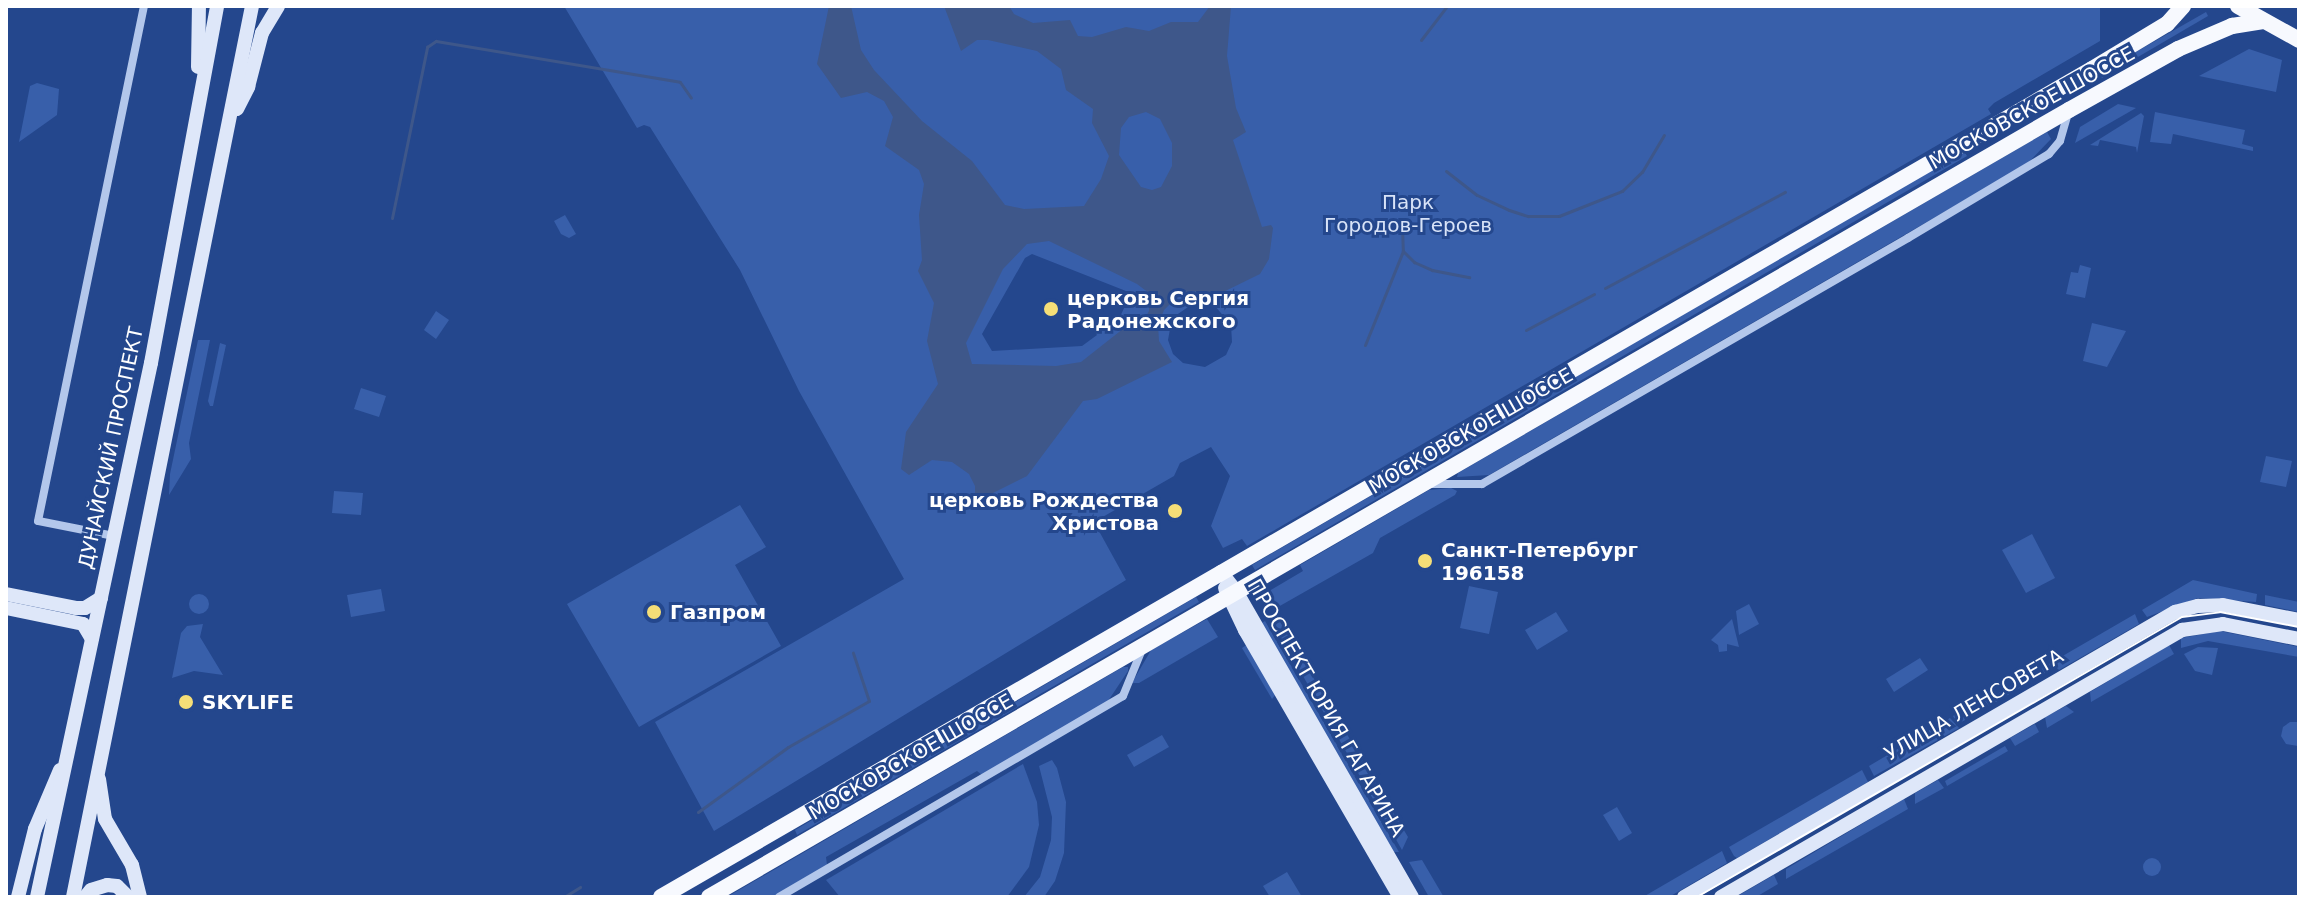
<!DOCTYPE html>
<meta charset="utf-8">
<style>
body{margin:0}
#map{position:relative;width:2305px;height:903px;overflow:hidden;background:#24478d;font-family:"DejaVu Sans",sans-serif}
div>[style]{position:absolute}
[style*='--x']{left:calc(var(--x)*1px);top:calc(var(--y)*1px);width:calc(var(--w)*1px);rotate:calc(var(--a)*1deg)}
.green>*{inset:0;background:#385faa}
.round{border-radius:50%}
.water>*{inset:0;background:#3e578a}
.stream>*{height:3px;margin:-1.5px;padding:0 1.5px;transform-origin:1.5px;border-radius:1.5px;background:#3e578a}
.street>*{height:8px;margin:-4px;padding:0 4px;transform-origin:4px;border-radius:4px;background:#b3c7eb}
.secondary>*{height:14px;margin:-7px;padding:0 7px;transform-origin:7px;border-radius:7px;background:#dee7f9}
.primary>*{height:16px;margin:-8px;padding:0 8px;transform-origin:8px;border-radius:8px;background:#f7f9fe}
.tram>*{height:2px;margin:-1px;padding:0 1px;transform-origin:1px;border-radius:1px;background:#fff}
.dots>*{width:22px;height:22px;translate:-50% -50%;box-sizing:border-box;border:4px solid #24478d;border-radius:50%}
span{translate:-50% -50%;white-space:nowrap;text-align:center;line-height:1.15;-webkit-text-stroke:6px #24478d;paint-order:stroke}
.street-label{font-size:20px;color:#fff}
.park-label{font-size:20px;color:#d8e3f8}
.poi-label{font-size:20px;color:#fff;font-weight:700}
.left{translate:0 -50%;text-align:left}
.right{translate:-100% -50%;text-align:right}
.frame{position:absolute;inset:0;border:8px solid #fff;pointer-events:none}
</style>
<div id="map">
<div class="green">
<div style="clip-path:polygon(evenodd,564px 6px,2100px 6px,2100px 41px,1994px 103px,1988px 109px,1991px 114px,1247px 546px,1242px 539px,1223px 548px,1211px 526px,1230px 476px,1211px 447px,1180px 463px,1174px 476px,1094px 522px,1126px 580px,714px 831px,655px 722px,904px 579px,799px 391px,740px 270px,650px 127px,644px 125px,637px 128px,564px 6px,1032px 254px,1131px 293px,1119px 319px,1095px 332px,1097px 335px,1082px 346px,992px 351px,982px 334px,1025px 258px,1032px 254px,564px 6px,1194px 303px,1215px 306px,1231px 325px,1232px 342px,1226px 355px,1205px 367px,1183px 363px,1173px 354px,1168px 340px,1172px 318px,1194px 303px)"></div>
<div style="clip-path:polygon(2206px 12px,2208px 16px,2102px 78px,2099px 73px)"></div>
<div style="clip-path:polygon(2249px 49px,2282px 60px,2276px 92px,2199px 76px)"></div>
<div style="clip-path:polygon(37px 83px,59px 89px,57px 115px,19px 142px,30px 86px)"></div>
<div style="clip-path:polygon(2118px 104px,2136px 108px,2075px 143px,2080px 127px)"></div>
<div style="clip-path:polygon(2155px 112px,2245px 130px,2242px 144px,2253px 147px,2253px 151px,2173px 134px,2171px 144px,2150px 142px)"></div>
<div style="clip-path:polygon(2141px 113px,2144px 116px,2137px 153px,2136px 147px,2100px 140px,2098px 146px,2090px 145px)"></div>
<div style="clip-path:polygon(2047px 132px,2051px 139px,2027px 164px,1489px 475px,1457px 477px,1458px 473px)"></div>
<div style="clip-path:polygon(1964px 151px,1967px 156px,1255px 570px,1252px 565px)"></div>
<div style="clip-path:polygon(565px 215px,576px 234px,569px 238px,561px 234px,554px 221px)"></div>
<div style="clip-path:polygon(2080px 265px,2091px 268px,2085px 298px,2066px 294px,2071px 272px,2078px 273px)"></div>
<div style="clip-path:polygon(436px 311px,449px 320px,436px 339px,424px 330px)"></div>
<div style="clip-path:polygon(2092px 323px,2126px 331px,2107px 367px,2083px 361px)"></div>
<div style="clip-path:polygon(198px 340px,210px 340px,189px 443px,191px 459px,169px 495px,170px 474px)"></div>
<div style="clip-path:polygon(220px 343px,226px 345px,213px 406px,210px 406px,208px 401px)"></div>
<div style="clip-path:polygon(361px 388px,386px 396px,379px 417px,354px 409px)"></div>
<div style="clip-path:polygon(2266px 456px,2292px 461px,2286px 487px,2260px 482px)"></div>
<div style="clip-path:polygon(1451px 488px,1457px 491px,1455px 495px,1380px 538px,1373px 553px,1278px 607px,1269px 591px,1303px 571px,1300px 565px,1429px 490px)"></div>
<div style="clip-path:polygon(334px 491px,363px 493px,361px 515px,332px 513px)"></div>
<div style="clip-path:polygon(740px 505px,766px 547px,735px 565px,781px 646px,639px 727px,567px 604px)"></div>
<div style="clip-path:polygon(2032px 534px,2055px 578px,2026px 593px,2002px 550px)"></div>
<div style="clip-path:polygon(2193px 580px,2257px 594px,2256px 602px,2198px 598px,2147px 617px,2142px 610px)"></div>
<div style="clip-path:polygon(1469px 586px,1498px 592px,1489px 634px,1460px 628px)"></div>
<div style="clip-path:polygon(381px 589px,385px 611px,351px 617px,347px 595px)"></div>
<div class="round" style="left:189px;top:594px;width:20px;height:20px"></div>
<div style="clip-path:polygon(2265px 595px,2299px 602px,2299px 612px,2265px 605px)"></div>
<div style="clip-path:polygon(1196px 597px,1199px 602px,797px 835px,795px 830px)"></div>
<div style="clip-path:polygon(1749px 604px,1759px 624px,1739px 635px,1736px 611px)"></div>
<div style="clip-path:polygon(1556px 612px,1568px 631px,1537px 650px,1525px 630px)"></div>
<div style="clip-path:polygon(2135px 614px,2139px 624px,2059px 670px,2053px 664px,2054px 668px,1989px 706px,1985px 701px)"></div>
<div style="clip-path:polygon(1276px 615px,1408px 837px,1402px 850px,1270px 618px)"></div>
<div style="clip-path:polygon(1207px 619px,1218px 637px,1139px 683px,1132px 683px,1151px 650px)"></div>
<div style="clip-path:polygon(1732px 619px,1739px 647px,1727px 644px,1727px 651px,1719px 652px,1718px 645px,1711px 640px)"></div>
<div style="clip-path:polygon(1265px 621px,1399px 852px,1392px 852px,1260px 624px)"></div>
<div style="clip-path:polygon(203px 624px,200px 637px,223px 675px,194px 671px,172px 678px,181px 633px,187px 626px)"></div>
<div style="clip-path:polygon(2220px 631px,2299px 647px,2299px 657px,2208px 641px,2181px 648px,2181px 638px)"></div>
<div style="clip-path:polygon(1248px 644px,1276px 694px,1272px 699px,1242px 648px)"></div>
<div style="clip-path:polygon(2169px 645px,2174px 654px,2091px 702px,2090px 692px)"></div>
<div style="clip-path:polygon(2198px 647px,2218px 648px,2212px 675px,2195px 671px,2184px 654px)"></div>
<div style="clip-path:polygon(1920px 658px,1928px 670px,1894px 692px,1886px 679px)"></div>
<div style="clip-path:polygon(1123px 667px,1128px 667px,1128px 671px,1108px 701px,982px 775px,977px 771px,826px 857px,827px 865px,772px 897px,727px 897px)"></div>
<div style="clip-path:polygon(1982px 700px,1986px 708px,1958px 724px,1953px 716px)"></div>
<div style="clip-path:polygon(2066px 706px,2074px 712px,2047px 728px,2045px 717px)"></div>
<div style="clip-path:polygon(1950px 718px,1959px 728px,1874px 776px,1869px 766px)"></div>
<div style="clip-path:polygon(2290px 722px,2299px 722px,2298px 746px,2286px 744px,2281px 736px,2283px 727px)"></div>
<div style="clip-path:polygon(2035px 724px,2039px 732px,2015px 746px,2010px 738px)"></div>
<div style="clip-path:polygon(1162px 735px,1169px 747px,1134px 767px,1127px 755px)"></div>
<div style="clip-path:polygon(2005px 746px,2008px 751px,1947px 786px,1945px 781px)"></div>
<div style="clip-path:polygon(1052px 760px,1057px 768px,1066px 802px,1064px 853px,1055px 881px,1044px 897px,1024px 897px,1040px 877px,1051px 840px,1052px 817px,1039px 766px)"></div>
<div style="clip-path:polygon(1023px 764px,1037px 802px,1039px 825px,1029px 867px,1007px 897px,840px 897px,826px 880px)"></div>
<div style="clip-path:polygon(1862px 770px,1868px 782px,1737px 858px,1734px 856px,1729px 847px)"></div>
<div style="clip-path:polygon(1938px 780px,1944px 788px,1915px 804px,1915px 793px)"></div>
<div style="clip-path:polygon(1904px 799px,1908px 809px,1786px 879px,1786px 869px)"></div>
<div style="clip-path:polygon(1617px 807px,1632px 833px,1619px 841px,1603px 815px)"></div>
<div style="clip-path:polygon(1722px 851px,1727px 863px,1669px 897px,1643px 897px)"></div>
<div class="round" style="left:2143px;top:858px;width:18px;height:18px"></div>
<div style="clip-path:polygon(1422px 860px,1442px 894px,1444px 897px,1429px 897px,1409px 862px)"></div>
<div style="clip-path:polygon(1287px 872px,1302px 897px,1270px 897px,1263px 886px)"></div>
<div style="clip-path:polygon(1774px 875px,1778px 884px,1756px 897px,1736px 897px)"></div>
</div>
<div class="water">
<div style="clip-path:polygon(evenodd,829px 6px,851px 6px,861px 50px,874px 70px,922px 121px,972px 161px,1005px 205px,1024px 209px,1084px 206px,1101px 179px,1109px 156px,1092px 123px,1093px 109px,1066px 90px,1061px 69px,1037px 51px,988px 40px,977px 40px,961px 51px,944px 6px,1009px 6px,1014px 14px,1033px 23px,1070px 20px,1078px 36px,1092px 37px,1126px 27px,1149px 31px,1171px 22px,1198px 22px,1210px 6px,1231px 6px,1227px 56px,1236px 108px,1246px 132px,1233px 140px,1262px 227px,1271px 225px,1273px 228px,1269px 259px,1260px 274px,1215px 296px,1192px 291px,1175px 299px,1164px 310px,1158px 325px,1159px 341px,1172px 362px,1097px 399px,1083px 401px,1027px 476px,975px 502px,975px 486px,969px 474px,952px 462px,932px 460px,909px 475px,901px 469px,906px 432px,938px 384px,927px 341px,934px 303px,918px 271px,922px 260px,919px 215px,924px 184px,919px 170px,885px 146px,893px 117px,884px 101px,867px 92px,841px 98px,817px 64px,829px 6px,1146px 112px,1160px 119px,1172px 143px,1172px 166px,1161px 187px,1152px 190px,1141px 187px,1119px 155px,1121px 128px,1129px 117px,1146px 112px,829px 6px,1049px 241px,1137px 284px,1149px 293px,1149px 311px,1145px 318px,1133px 321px,1081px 362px,1056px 366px,972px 364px,966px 343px,1003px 269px,1027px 244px,1049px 241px)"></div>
</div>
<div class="stream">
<div style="--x:1421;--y:40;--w:43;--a:-52.6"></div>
<div style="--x:1446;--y:171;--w:39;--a:38"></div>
<div style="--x:1477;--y:195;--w:35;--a:25"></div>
<div style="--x:1509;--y:210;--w:20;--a:18"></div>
<div style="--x:1528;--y:216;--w:31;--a:0"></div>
<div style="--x:1559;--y:216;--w:68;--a:-21.6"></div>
<div style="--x:1622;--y:191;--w:28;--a:-44"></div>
<div style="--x:1642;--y:172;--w:43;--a:-59.3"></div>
<div style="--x:392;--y:218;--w:175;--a:-78.4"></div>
<div style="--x:427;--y:47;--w:11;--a:-34"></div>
<div style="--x:436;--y:41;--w:247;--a:9.5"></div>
<div style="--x:680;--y:82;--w:19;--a:55"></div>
<div style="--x:1402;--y:227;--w:24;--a:88"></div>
<div style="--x:1403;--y:251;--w:16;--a:45"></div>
<div style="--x:1414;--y:262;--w:20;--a:24"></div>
<div style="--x:1432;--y:270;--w:38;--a:11"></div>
<div style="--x:1605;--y:288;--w:204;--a:-28.1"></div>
<div style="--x:1526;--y:330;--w:77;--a:-27.9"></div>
<div style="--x:1365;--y:345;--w:101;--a:-68"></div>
<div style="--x:698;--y:812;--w:111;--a:-35.8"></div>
<div style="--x:788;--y:747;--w:93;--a:-29.6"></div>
<div style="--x:869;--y:701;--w:51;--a:-108.4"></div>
<div style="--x:564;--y:897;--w:19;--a:-32"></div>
</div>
<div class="street">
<div style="--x:1430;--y:484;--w:52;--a:0"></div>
<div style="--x:1482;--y:484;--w:492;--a:-30"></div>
<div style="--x:1908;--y:238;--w:164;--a:-30.8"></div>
<div style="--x:2049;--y:154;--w:17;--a:-50"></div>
<div style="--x:2060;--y:141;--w:29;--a:-74"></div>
<div style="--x:114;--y:536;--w:77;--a:-168.8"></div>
<div style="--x:38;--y:521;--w:526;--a:-78.37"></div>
<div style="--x:779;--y:897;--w:398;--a:-30.3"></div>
<div style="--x:1123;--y:696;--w:53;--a:-67.8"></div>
</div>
<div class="secondary">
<div style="--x:198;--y:67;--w:61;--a:-89.1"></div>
<div style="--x:237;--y:109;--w:25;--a:-63"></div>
<div style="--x:248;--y:87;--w:56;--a:-75.5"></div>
<div style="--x:262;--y:33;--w:31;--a:-59"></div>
<div style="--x:1221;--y:572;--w:24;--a:52"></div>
<div style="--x:1236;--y:591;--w:353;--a:60.1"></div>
<div style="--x:1225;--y:588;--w:47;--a:64.5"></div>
<div style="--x:1245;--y:630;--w:309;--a:59.9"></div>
<div style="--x:6;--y:594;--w:71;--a:11.3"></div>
<div style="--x:76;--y:608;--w:9;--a:0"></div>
<div style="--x:85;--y:608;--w:19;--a:-32"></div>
<div style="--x:6;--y:608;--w:79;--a:11.7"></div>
<div style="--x:83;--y:624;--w:17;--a:59"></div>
<div style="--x:99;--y:779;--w:40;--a:81.5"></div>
<div style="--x:105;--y:819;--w:53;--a:59.6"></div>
<div style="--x:132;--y:865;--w:33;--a:76"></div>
<div style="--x:18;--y:897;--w:70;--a:-76"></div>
<div style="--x:35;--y:829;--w:64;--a:-67"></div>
<div style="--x:37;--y:897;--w:546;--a:-77.95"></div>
<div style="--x:151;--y:363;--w:363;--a:-79.5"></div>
<div style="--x:73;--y:897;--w:909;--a:-78.64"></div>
<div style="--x:85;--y:897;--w:9;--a:-49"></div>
<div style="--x:91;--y:890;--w:17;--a:-17"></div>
<div style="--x:107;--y:885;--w:10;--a:6"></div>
<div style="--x:117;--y:886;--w:16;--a:45"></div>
<div style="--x:1684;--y:897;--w:568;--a:-30.13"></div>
<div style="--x:2175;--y:612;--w:24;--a:-15"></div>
<div style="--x:2198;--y:606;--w:25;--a:-2"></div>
<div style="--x:2223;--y:605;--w:77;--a:11.2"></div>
<div style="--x:1721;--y:897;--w:533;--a:-30.08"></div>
<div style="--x:2182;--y:630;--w:41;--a:-8.3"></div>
<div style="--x:2223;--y:624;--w:77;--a:11.2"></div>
</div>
<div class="primary">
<div style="--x:2238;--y:6;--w:70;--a:29.1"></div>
<div style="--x:661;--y:897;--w:1653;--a:-30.05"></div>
<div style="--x:2092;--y:69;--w:87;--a:-31"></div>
<div style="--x:2167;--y:24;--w:24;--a:-48"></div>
<div style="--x:709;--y:897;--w:1571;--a:-30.06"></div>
<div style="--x:2069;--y:110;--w:125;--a:-29.2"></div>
<div style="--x:2178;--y:49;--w:59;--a:-23.1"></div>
<div style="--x:2232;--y:26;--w:30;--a:-9"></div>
</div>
<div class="tram">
<div style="--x:1697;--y:897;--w:560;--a:-30"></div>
<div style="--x:2182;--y:617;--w:38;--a:-7"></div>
<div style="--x:2220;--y:612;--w:80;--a:10.8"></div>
</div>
<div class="dots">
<div style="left:1051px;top:309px;background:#f5de77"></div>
<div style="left:1175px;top:511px;background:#f5de77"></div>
<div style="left:1425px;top:561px;background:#f5de77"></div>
<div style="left:654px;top:612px;background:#f5de77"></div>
<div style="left:186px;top:702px;background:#f5de77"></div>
</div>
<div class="street-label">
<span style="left:2032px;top:108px;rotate:-29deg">МОСКОВСКОЕ ШОССЕ</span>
<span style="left:1471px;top:431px;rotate:-30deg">МОСКОВСКОЕ ШОССЕ</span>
<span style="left:111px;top:448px;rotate:-78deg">ДУНАЙСКИЙ ПРОСПЕКТ</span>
<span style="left:1974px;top:705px;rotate:-30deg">УЛИЦА ЛЕНСОВЕТА</span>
<span style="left:1326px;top:708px;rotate:60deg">ПРОСПЕКТ ЮРИЯ ГАГАРИНА</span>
<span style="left:911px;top:757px;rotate:-30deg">МОСКОВСКОЕ ШОССЕ</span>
</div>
<div class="park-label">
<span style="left:1408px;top:214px">Парк<br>Городов-Героев</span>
</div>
<div class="poi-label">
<span class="left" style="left:1067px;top:310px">церковь Сергия<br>Радонежского</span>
<span class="right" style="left:1159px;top:512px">церковь Рождества<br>Христова</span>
<span class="left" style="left:1441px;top:562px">Санкт-Петербург<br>196158</span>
<span class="left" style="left:670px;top:612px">Газпром</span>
<span class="left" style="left:202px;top:702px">SKYLIFE</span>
</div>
<div class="frame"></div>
</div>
